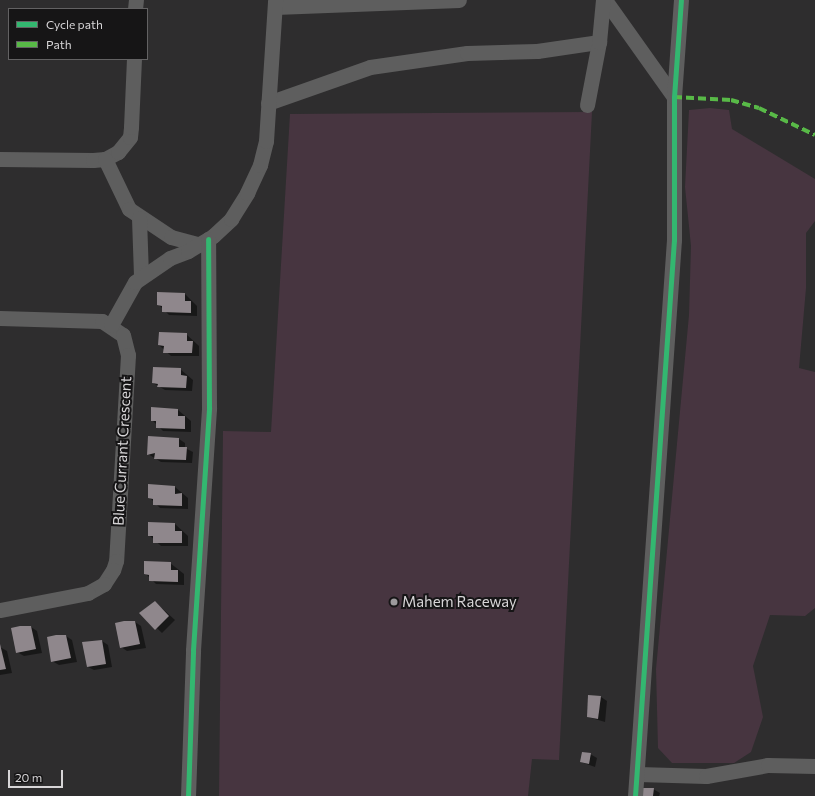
<!DOCTYPE html>
<style>
body{margin:0}
#map{position:relative;width:815px;height:796px;overflow:hidden;background:#2e2d2e;font-family:Commissioner,sans-serif}
div>[style]{position:absolute}
[style*='--x']{left:calc(var(--x)*1px);top:calc(var(--y)*1px);width:calc(var(--w)*1px);rotate:calc(var(--a)*1deg)}
.green>*{inset:0;background:#473540}
.shadow>*{inset:0;background:#0007}
.building>*{inset:0;background:#8f878c}
.street>*{height:15px;margin:-7.5px;padding:0 7.5px;transform-origin:7.5px;border-radius:7.5px;background:#5e5e5e}
.quiet>*{height:4px;margin-top:-2px;transform-origin:0;background:repeating-linear-gradient(90deg,#58b947 0 8px,transparent 0 12px)}
.cycleway>*{height:5px;margin:-2.5px;padding:0 2.5px;transform-origin:2.5px;border-radius:2.5px;background:#33b770}
.dots>*{width:11px;height:11px;translate:-50% -50%;box-sizing:border-box;border:2px solid #161516;border-radius:50%}
span{translate:-50% -50%;white-space:nowrap;text-align:center;line-height:1.15;-webkit-text-stroke:4px #161516;paint-order:stroke}
.street-label{font-size:15px;color:#d7d5d7}
.poi-label{font-size:15px;color:#d7d5d7}
.left{translate:0 -50%;text-align:left}
.legend{position:absolute;left:8px;top:8px;width:140px;height:52px;box-sizing:border-box;background:#161516;border:1px solid #636263;margin:0;padding:5px 7px;list-style:none;font-size:12px;color:#d7d5d7}
.legend li{display:flex;align-items:center;gap:8px;height:20px}
.legend b{width:20px;border:1px solid #636263}
.scale{position:absolute;left:8px;top:770px;width:55px;height:18px;box-sizing:border-box;border:2px solid #d7d5d7;border-top:0;padding-left:5px;font-size:12px;line-height:14px;white-space:nowrap;color:#d7d5d7;-webkit-text-stroke:3px #161516;paint-order:stroke}
</style>
<div id="map">
<div class="green">
<div style="clip-path:polygon(710px 108px,729px 110px,732px 129px,815px 179px,815px 221px,806px 233px,806px 288px,799px 368px,815px 372px,815px 608px,805px 616px,770px 615px,753px 666px,763px 717px,751px 752px,734px 763px,672px 763px,658px 748px,656px 669px,689px 315px,691px 246px,685px 187px,689px 110px)"></div>
<div style="clip-path:polygon(592px 112px,559px 760px,532px 759px,528px 796px,219px 796px,223px 431px,271px 432px,290px 114px)"></div>
</div>
<div class="shadow">
<div style="clip-path:polygon(185px 294px,197px 306px,197px 316px,169px 315px,158px 304px)"></div>
<div style="clip-path:polygon(186px 334px,199px 346px,199px 356px,171px 356px,159px 345px)"></div>
<div style="clip-path:polygon(180px 369px,193px 380px,192px 391px,165px 390px,153px 383px)"></div>
<div style="clip-path:polygon(178px 410px,191px 421px,191px 432px,163px 431px,152px 420px)"></div>
<div style="clip-path:polygon(179px 439px,185px 443px,185px 448px,193px 452px,192px 463px,161px 462px,148px 454px)"></div>
<div style="clip-path:polygon(175px 487px,188px 498px,188px 509px,160px 508px,149px 497px)"></div>
<div style="clip-path:polygon(175px 524px,188px 536px,188px 546px,161px 546px,149px 535px)"></div>
<div style="clip-path:polygon(170px 563px,184px 574px,184px 585px,156px 584px,145px 573px)"></div>
<div style="clip-path:polygon(155px 602px,175px 620px,162px 633px,141px 613px)"></div>
<div style="clip-path:polygon(135px 622px,141px 626px,146px 648px,127px 651px,121px 647px)"></div>
<div style="clip-path:polygon(31px 627px,37px 631px,42px 653px,24px 656px,17px 652px)"></div>
<div style="clip-path:polygon(66px 636px,72px 640px,77px 662px,59px 665px,52px 661px)"></div>
<div style="clip-path:polygon(102px 641px,108px 645px,112px 667px,94px 670px,88px 667px)"></div>
<div style="clip-path:polygon(0 647px,7px 651px,12px 673px,0 675px)"></div>
<div style="clip-path:polygon(589px 697px,601px 697px,607px 701px,605px 722px,588px 717px)"></div>
<div style="clip-path:polygon(590px 754px,597px 758px,595px 767px,581px 762px)"></div>
<div style="clip-path:polygon(653px 789px,660px 793px,659px 796px,642px 796px)"></div>
</div>
<div class="building">
<div style="clip-path:polygon(157px 292px,185px 293px,185px 301px,191px 301px,191px 313px,162px 312px,162px 306px,157px 305px)"></div>
<div style="clip-path:polygon(159px 332px,187px 333px,187px 341px,193px 341px,192px 353px,163px 353px,164px 346px,158px 345px)"></div>
<div style="clip-path:polygon(153px 367px,181px 368px,181px 375px,187px 376px,186px 388px,157px 387px,158px 384px,152px 383px)"></div>
<div style="clip-path:polygon(151px 407px,178px 409px,178px 416px,185px 416px,185px 429px,156px 428px,156px 421px,151px 421px)"></div>
<div style="clip-path:polygon(148px 436px,179px 438px,179px 447px,187px 447px,186px 460px,154px 459px,155px 453px,147px 455px)"></div>
<div style="clip-path:polygon(148px 484px,175px 486px,175px 494px,182px 493px,182px 506px,153px 505px,153px 499px,148px 498px)"></div>
<div style="clip-path:polygon(148px 522px,175px 523px,175px 531px,182px 531px,182px 543px,153px 543px,153px 536px,148px 536px)"></div>
<div style="clip-path:polygon(144px 561px,171px 562px,171px 570px,178px 570px,178px 582px,149px 581px,149px 575px,144px 574px)"></div>
<div style="clip-path:polygon(155px 601px,169px 616px,155px 630px,139px 613px)"></div>
<div style="clip-path:polygon(124px 621px,135px 621px,140px 644px,120px 648px,115px 623px)"></div>
<div style="clip-path:polygon(20px 626px,31px 626px,36px 649px,16px 653px,11px 628px)"></div>
<div style="clip-path:polygon(56px 635px,66px 635px,71px 658px,51px 662px,47px 637px)"></div>
<div style="clip-path:polygon(102px 640px,106px 664px,87px 667px,82px 642px)"></div>
<div style="clip-path:polygon(0 644px,6px 669px,0 670px)"></div>
<div style="clip-path:polygon(588px 695px,601px 696px,598px 719px,587px 717px)"></div>
<div style="clip-path:polygon(582px 752px,591px 753px,589px 764px,580px 762px)"></div>
<div style="clip-path:polygon(643px 788px,654px 788px,653px 796px,641px 796px)"></div>
</div>
<div class="street">
<div style="--x:605;--y:0;--w:119;--a:54.6"></div>
<div style="--x:275;--y:7;--w:184;--a:-2.2"></div>
<div style="--x:135;--y:9;--w:9;--a:-84"></div>
<div style="--x:268;--y:103;--w:108;--a:-19.4"></div>
<div style="--x:370;--y:67;--w:98;--a:-8.2"></div>
<div style="--x:467;--y:53;--w:70;--a:-1.6"></div>
<div style="--x:537;--y:51;--w:63;--a:-8.3"></div>
<div style="--x:587;--y:105;--w:64;--a:-79.2"></div>
<div style="--x:599;--y:42;--w:42;--a:-84.6"></div>
<div style="--x:0;--y:159;--w:93;--a:0.6"></div>
<div style="--x:93;--y:160;--w:12;--a:-5"></div>
<div style="--x:105;--y:159;--w:15;--a:-28"></div>
<div style="--x:118;--y:152;--w:19;--a:-51"></div>
<div style="--x:130;--y:137;--w:10;--a:-84"></div>
<div style="--x:131;--y:127;--w:68;--a:-87.5"></div>
<div style="--x:105;--y:159;--w:55;--a:64.4"></div>
<div style="--x:129;--y:209;--w:50;--a:33.7"></div>
<div style="--x:171;--y:237;--w:30;--a:15"></div>
<div style="--x:139;--y:218;--w:58;--a:88"></div>
<div style="--x:0;--y:318;--w:102;--a:1.7"></div>
<div style="--x:102;--y:321;--w:25;--a:34"></div>
<div style="--x:123;--y:335;--w:21;--a:76"></div>
<div style="--x:128;--y:355;--w:206;--a:93.3"></div>
<div style="--x:116;--y:561;--w:9;--a:108"></div>
<div style="--x:113;--y:570;--w:17;--a:123"></div>
<div style="--x:104;--y:584;--w:18;--a:151"></div>
<div style="--x:88;--y:593;--w:90;--a:169.1"></div>
<div style="--x:111;--y:325;--w:49;--a:-60.8"></div>
<div style="--x:135;--y:282;--w:42;--a:-34.4"></div>
<div style="--x:170;--y:258;--w:19;--a:-21"></div>
<div style="--x:188;--y:251;--w:29;--a:-31"></div>
<div style="--x:213;--y:236;--w:25;--a:-43"></div>
<div style="--x:231;--y:219;--w:31;--a:-58"></div>
<div style="--x:247;--y:193;--w:31;--a:-65"></div>
<div style="--x:260;--y:165;--w:25;--a:-76"></div>
<div style="--x:266;--y:141;--w:141;--a:-86.3"></div>
<div style="--x:638;--y:774;--w:68;--a:1.7"></div>
<div style="--x:706;--y:776;--w:63;--a:-10.1"></div>
<div style="--x:768;--y:765;--w:47;--a:1.2"></div>
<div style="--x:188;--y:796;--w:146;--a:-88"></div>
<div style="--x:193;--y:650;--w:243;--a:-86.2"></div>
<div style="--x:209;--y:408;--w:169;--a:-90.3"></div>
<div style="--x:635;--y:796;--w:557;--a:-85.99"></div>
<div style="--x:674;--y:240;--w:143;--a:-90"></div>
<div style="--x:674;--y:97;--w:97;--a:-85.9"></div>
</div>
<div class="quiet">
<div style="--x:674;--y:97;--w:57;--a:3"></div>
<div style="--x:731;--y:100;--w:29;--a:16"></div>
<div style="--x:759;--y:108;--w:62;--a:25.7"></div>
</div>
<div class="cycleway">
<div style="--x:188;--y:796;--w:146;--a:-88"></div>
<div style="--x:193;--y:650;--w:243;--a:-86.2"></div>
<div style="--x:209;--y:408;--w:169;--a:-90.3"></div>
<div style="--x:635;--y:796;--w:557;--a:-85.99"></div>
<div style="--x:674;--y:240;--w:143;--a:-90"></div>
<div style="--x:674;--y:97;--w:97;--a:-85.9"></div>
</div>
<div class="dots">
<div style="left:394px;top:602px;background:#9c9a9c"></div>
</div>
<div class="street-label">
<span style="left:122px;top:451px;rotate:-87deg">Blue Currant Crescent</span>
</div>
<div class="poi-label">
<span class="left" style="left:402px;top:602px">Mahem Raceway</span>
</div>
<ul class="legend">
<li><b style="height:5px;background:#33b770"></b>Cycle path</li>
<li><b style="height:5px;background:#58b947"></b>Path</li>
</ul>
<div class="scale">20 m</div>
</div>
